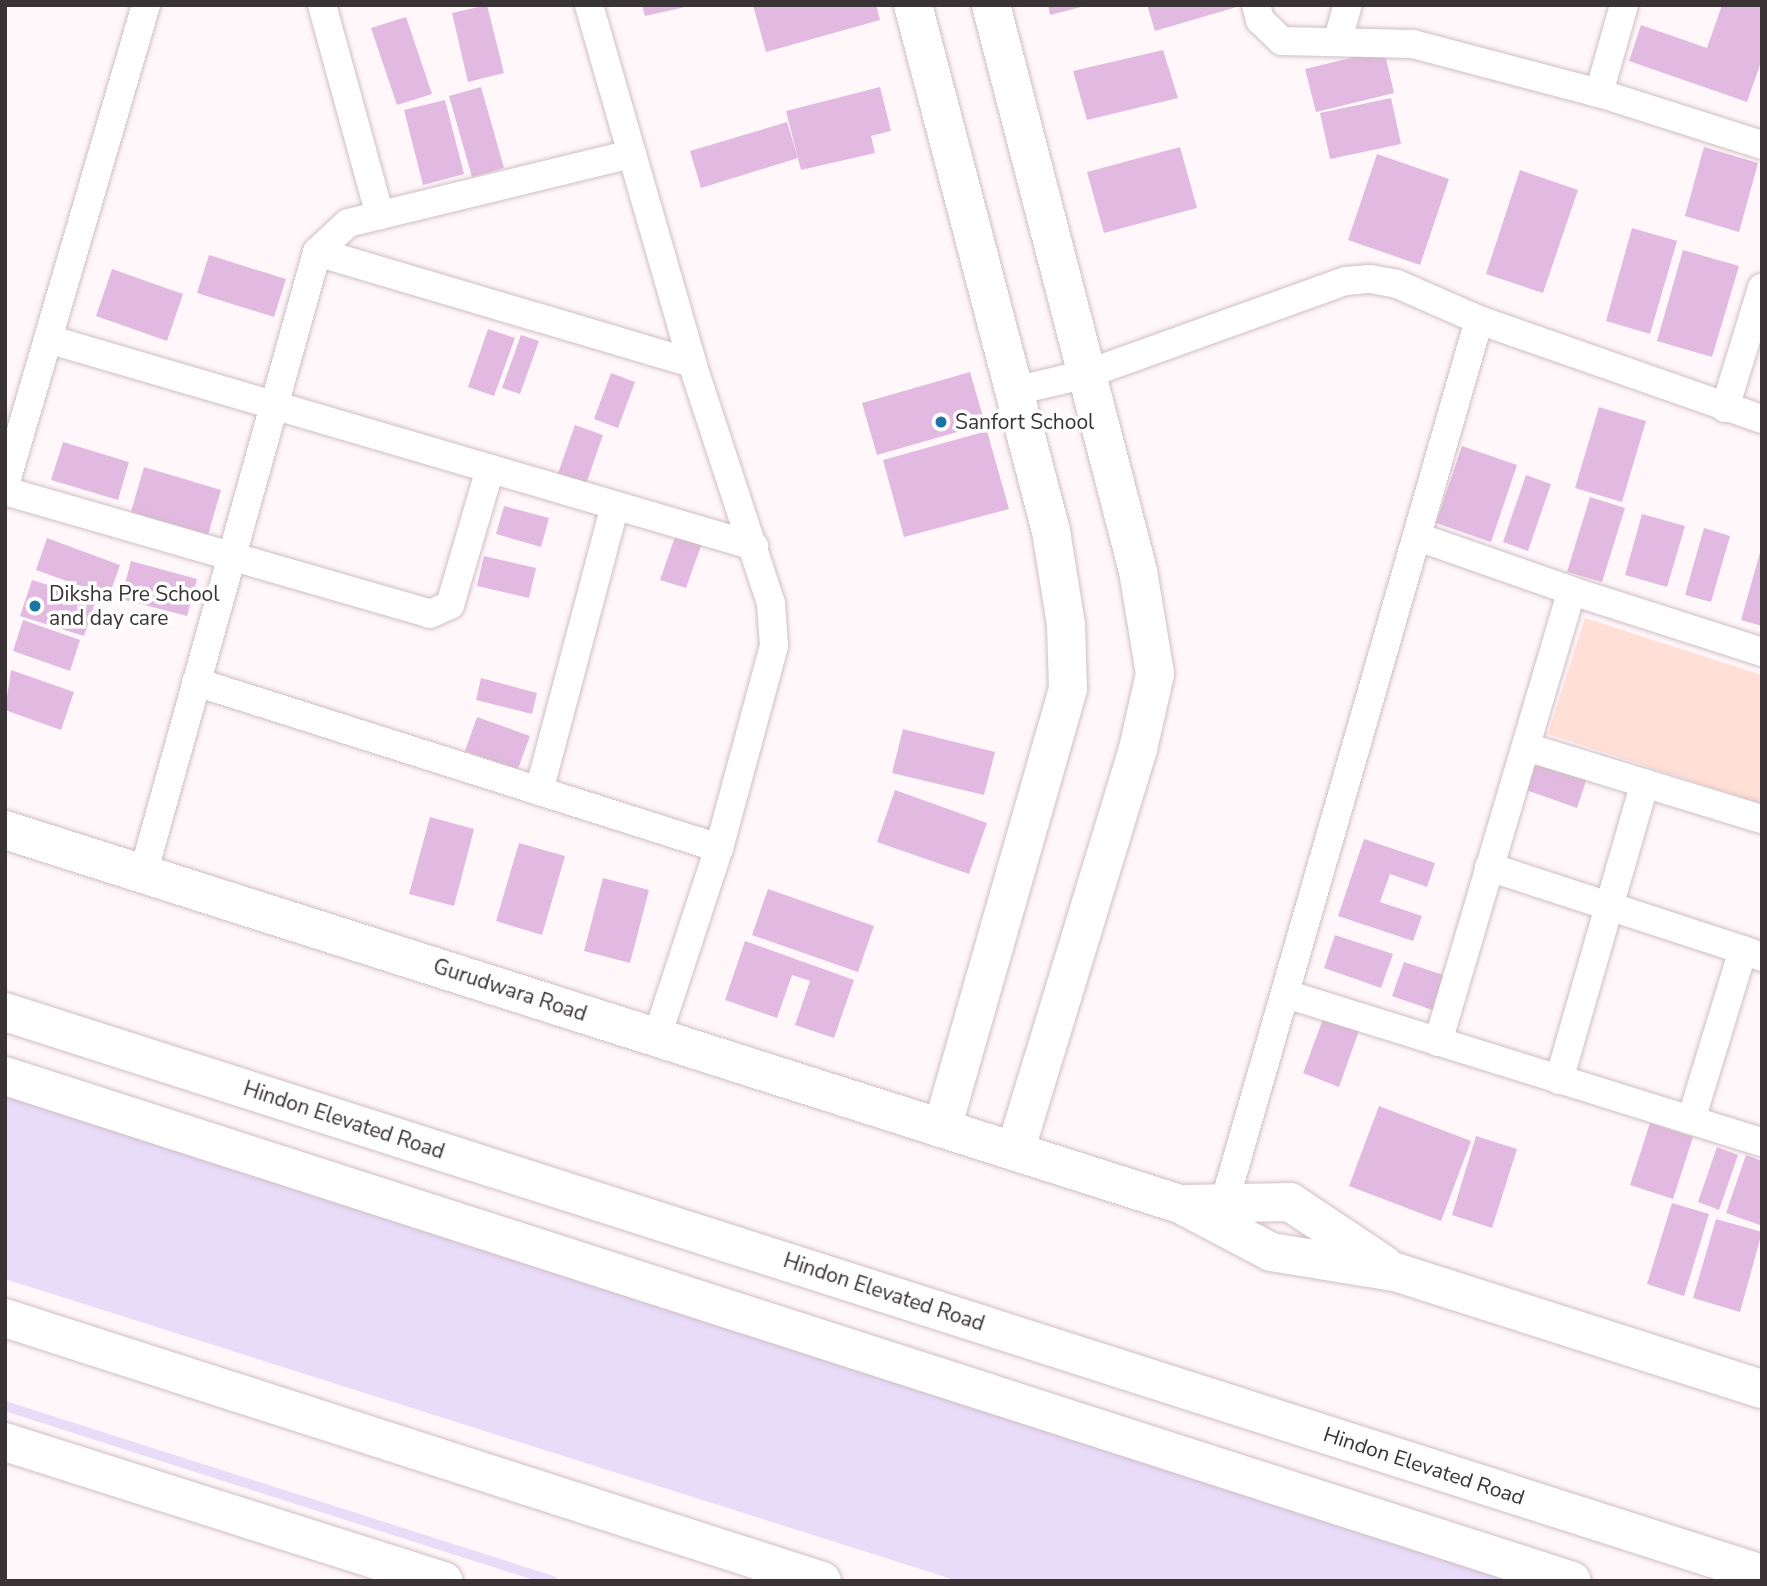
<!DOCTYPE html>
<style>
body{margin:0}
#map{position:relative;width:1767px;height:1586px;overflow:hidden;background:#fff7fa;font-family:"Nunito Sans",sans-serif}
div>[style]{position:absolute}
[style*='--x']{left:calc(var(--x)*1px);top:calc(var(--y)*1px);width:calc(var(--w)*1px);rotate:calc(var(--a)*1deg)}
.green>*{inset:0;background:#ffdfd6}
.water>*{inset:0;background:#e8dcf9}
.stream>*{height:10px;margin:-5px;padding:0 5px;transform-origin:5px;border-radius:5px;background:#e8dcf9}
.building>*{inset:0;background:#e2b9e0}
.roads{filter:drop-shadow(0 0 2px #d0bec5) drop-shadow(0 0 2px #d0bec5)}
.street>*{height:28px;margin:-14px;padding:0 14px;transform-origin:14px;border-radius:14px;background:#fff}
.secondary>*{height:38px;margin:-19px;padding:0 19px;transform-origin:19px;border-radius:19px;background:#fff}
.highway>*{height:38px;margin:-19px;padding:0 19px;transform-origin:19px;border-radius:19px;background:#fff}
.dots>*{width:19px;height:19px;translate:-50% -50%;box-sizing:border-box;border:4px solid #fff;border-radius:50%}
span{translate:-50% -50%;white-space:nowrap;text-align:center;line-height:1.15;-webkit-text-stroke:7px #fff;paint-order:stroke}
.poi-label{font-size:21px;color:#3a3336}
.left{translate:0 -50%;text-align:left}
.street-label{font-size:21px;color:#3a3336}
.frame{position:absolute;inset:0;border:7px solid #3a3336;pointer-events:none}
</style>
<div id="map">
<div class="green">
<div style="clip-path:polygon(1585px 618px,1762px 675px,1762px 804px,1548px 734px)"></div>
</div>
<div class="water">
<div style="clip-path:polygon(5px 1085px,1556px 1581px,958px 1581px,5px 1279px)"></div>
</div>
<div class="stream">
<div style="--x:5;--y:1406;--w:575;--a:17.71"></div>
</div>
<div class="building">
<div style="clip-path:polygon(487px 5px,504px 73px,468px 82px,452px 13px)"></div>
<div style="clip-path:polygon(642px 5px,690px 5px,690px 6px,645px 16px)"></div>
<div style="clip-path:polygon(753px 5px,876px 5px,880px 20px,766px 52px)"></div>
<div style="clip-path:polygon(1048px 5px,1085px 5px,1085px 6px,1050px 15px)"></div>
<div style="clip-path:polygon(1147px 5px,1240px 5px,1240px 6px,1155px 31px)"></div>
<div style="clip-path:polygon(1722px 5px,1762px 5px,1762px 59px,1747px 102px,1629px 61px,1641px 25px,1707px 48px)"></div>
<div style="clip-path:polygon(406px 17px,432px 94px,397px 105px,371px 28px)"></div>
<div style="clip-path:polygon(1163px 50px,1178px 98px,1087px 120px,1073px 71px)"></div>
<div style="clip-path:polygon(1384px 50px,1394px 93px,1316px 112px,1305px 69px)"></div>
<div style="clip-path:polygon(481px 87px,504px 168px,472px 177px,449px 96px)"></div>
<div style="clip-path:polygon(880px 87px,891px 131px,871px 136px,875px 153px,801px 170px,786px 111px)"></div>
<div style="clip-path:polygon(1391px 98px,1401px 144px,1330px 159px,1320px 113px)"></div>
<div style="clip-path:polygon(445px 100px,464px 174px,423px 185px,404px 110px)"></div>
<div style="clip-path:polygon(787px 122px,798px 158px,701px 188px,690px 151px)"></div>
<div style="clip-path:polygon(1180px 147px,1197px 208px,1104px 233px,1087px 172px)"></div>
<div style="clip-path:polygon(1704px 147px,1758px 163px,1739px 232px,1685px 216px)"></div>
<div style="clip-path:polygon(1377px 154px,1449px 179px,1420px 265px,1348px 240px)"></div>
<div style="clip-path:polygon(1520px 170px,1578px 190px,1543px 293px,1486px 274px)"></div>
<div style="clip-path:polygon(1632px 228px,1677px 241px,1650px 334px,1606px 321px)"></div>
<div style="clip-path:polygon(1683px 250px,1739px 266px,1712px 357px,1657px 341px)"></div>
<div style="clip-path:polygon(209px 255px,286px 279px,274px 317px,197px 293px)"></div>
<div style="clip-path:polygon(112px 269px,183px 294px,167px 341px,96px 316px)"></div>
<div style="clip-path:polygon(488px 329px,515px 338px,494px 396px,468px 387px)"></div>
<div style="clip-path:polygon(521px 335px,539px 341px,520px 394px,502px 388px)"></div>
<div style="clip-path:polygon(970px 372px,985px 424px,877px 455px,862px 403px)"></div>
<div style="clip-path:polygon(611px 373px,635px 382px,618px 428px,594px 419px)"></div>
<div style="clip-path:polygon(1599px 407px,1646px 421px,1622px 502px,1575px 488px)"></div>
<div style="clip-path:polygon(575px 425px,603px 435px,584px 490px,556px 479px)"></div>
<div style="clip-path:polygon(987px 431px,1009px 509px,904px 537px,883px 460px)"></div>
<div style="clip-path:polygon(63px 442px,129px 462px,118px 500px,51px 480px)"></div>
<div style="clip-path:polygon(1462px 446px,1517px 465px,1491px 542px,1436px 523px)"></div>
<div style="clip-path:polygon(144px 467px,221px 490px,208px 535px,131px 512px)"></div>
<div style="clip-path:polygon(1526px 475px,1551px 484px,1528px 551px,1503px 542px)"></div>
<div style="clip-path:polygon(1590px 497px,1625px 508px,1602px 582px,1567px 572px)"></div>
<div style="clip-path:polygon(504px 506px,549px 518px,541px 547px,496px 534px)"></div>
<div style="clip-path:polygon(1642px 514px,1685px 526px,1667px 587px,1625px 575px)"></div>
<div style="clip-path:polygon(1704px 528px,1730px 536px,1711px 602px,1685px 595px)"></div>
<div style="clip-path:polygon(676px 534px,702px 543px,686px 588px,660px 580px)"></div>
<div style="clip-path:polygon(47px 538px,120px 565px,109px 596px,36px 570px)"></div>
<div style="clip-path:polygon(1761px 549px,1762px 549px,1762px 626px,1741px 620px)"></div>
<div style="clip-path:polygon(484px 556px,536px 568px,529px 598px,477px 586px)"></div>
<div style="clip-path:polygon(131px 561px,197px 579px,187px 616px,121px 599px)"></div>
<div style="clip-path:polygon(32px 580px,96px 600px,84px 636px,20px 616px)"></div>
<div style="clip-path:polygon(23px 620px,80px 640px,70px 671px,13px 651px)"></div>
<div style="clip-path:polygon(11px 670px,74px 692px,61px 730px,5px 710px)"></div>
<div style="clip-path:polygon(481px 678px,537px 693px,532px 714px,476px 700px)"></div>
<div style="clip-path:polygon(477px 717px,530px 736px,518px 769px,465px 751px)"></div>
<div style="clip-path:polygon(903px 729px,995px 752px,984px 795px,892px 773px)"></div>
<div style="clip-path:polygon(1538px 755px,1589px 772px,1577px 808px,1526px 790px)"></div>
<div style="clip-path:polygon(895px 790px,987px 823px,969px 874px,877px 842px)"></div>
<div style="clip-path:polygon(430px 817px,474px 829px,454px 906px,409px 894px)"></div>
<div style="clip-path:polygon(1364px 839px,1435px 863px,1427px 887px,1390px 874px,1380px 902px,1422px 916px,1413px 941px,1338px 916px)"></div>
<div style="clip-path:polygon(519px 843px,565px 856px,542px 935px,496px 921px)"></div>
<div style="clip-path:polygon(603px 878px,649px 890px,630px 963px,584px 951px)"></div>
<div style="clip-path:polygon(768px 889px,874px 926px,858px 972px,752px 935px)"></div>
<div style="clip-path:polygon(1335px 935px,1393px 954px,1381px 988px,1324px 968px)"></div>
<div style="clip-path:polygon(745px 941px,854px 980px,834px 1038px,795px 1025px,810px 981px,792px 975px,777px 1018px,725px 1000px)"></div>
<div style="clip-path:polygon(1404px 962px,1453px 978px,1441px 1013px,1392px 996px)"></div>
<div style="clip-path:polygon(1326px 1011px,1361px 1025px,1339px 1087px,1303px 1073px)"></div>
<div style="clip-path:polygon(1379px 1106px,1471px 1141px,1441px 1221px,1349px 1186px)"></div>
<div style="clip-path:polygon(1650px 1123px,1693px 1137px,1673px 1199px,1630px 1185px)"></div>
<div style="clip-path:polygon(1476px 1136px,1517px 1149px,1492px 1228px,1452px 1215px)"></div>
<div style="clip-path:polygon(1717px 1147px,1738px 1155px,1719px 1210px,1698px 1202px)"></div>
<div style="clip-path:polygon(1746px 1155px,1762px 1161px,1760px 1225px,1726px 1213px)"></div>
<div style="clip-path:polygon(1672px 1203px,1709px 1214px,1684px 1296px,1647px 1284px)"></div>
<div style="clip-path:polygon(1716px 1219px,1762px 1232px,1740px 1312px,1693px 1298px)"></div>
</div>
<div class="roads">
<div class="street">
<div style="--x:322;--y:5;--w:218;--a:74.6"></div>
<div style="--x:589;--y:5;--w:373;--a:73.9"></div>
<div style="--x:692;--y:363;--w:253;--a:71.8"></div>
<div style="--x:771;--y:603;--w:43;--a:86"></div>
<div style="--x:774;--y:646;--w:209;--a:105.2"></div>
<div style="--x:719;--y:848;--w:199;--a:108.2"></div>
<div style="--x:1256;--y:5;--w:16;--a:75"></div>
<div style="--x:1260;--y:20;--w:30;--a:44"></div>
<div style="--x:1282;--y:41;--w:131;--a:1.3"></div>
<div style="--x:1413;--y:44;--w:192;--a:14.8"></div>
<div style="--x:1599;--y:93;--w:171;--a:17.7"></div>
<div style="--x:1338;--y:39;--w:35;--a:-74"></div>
<div style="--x:1599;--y:93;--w:91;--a:-74.1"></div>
<div style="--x:317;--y:252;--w:391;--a:16.5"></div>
<div style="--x:48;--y:339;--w:736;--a:16.34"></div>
<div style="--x:1014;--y:391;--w:75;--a:-13.1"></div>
<div style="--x:1087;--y:374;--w:275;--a:-19.8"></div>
<div style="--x:1346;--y:281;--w:24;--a:-5"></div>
<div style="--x:1370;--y:279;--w:27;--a:10"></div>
<div style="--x:1397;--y:284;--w:90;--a:23.7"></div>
<div style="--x:1479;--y:320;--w:300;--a:19.3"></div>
<div style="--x:1725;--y:408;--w:126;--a:-72.9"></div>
<div style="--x:5;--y:485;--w:500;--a:-73.63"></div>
<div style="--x:5;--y:491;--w:442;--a:16.1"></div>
<div style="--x:430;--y:614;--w:22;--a:-24"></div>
<div style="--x:450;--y:605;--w:142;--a:-73.6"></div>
<div style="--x:1421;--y:538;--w:160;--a:19.3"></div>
<div style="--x:196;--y:682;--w:549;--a:17.61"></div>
<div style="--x:1526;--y:747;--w:247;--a:17"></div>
<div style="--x:539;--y:791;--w:295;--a:-75.1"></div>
<div style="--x:1489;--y:867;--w:267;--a:18.1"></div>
<div style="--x:143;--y:874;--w:646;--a:-74.37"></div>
<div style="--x:317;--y:252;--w:42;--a:-43.1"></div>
<div style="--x:348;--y:223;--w:292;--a:-13.7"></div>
<div style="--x:1286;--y:994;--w:498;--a:17.3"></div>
<div style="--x:1438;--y:1042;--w:470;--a:-73.5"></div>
<div style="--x:1572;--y:591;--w:200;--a:17.8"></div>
<div style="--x:1559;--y:1080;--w:309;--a:-73.9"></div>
<div style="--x:1691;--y:1120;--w:178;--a:-73"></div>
<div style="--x:1743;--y:950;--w:20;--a:20"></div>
<div style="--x:1224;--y:1204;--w:920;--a:-73.91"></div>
</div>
<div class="secondary">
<div style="--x:913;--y:5;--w:544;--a:75.3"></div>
<div style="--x:1051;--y:531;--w:95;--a:80.9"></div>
<div style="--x:1066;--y:625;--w:64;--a:88.2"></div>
<div style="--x:1068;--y:689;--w:457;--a:106"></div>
<div style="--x:991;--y:5;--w:585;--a:75.44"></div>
<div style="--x:1138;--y:571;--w:104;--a:80.6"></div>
<div style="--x:1155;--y:674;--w:77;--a:102.8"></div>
<div style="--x:1138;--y:749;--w:421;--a:107"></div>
<div style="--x:5;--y:830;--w:1233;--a:17.66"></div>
<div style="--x:1180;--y:1204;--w:103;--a:27.8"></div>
<div style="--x:1271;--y:1252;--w:126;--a:9.2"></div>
<div style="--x:1395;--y:1272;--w:385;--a:17.7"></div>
<div style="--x:1185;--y:1204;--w:105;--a:-1.1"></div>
<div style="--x:1290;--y:1202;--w:112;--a:33.7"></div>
<div style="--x:5;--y:1318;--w:858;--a:17.84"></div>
<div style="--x:5;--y:1442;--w:460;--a:17.6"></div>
</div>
<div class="highway">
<div style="--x:5;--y:1012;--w:1845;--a:17.74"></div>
<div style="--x:5;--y:1076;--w:1646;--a:17.86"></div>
</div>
</div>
<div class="dots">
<div style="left:941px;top:422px;background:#1976a4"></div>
<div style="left:35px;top:606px;background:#1976a4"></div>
</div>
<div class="poi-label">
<span class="left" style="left:955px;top:422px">Sanfort School</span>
<span class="left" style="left:49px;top:606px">Diksha Pre School<br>and day care</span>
</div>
<div class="street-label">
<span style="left:510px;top:990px;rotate:18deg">Gurudwara Road</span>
<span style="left:344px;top:1120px;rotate:18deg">Hindon Elevated Road</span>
<span style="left:884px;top:1292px;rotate:18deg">Hindon Elevated Road</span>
<span style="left:1424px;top:1466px;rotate:18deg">Hindon Elevated Road</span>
</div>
<div class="frame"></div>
</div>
